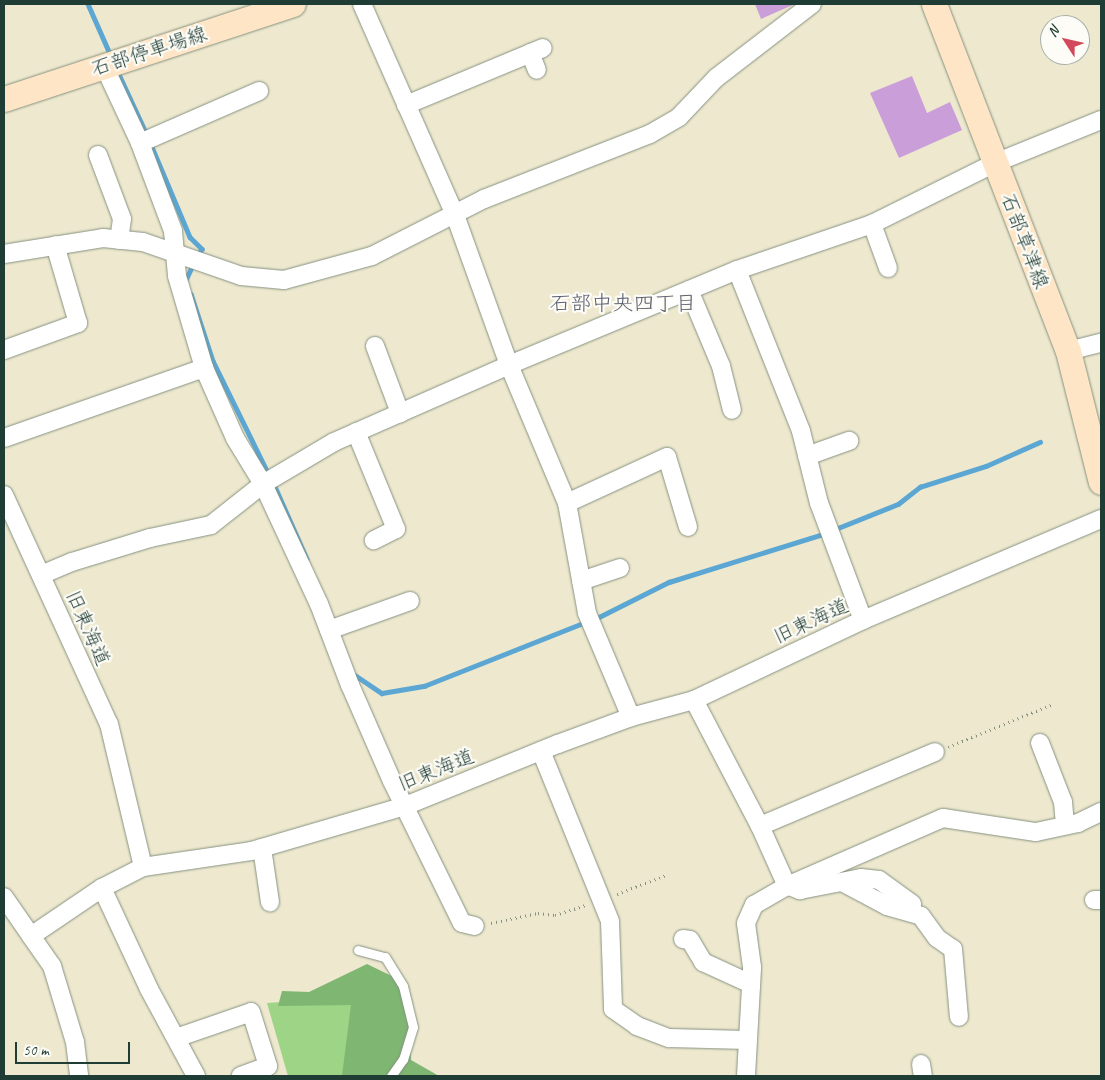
<!DOCTYPE html>
<meta charset="utf-8">
<style>
body{margin:0}
#map{position:relative;width:1105px;height:1080px;overflow:hidden;background:#ede8ce;font-family:Caveat,"Klee One",sans-serif}
div>[style]{position:absolute}
[style*='--x']{left:calc(var(--x)*1px);top:calc(var(--y)*1px);width:calc(var(--w)*1px);rotate:calc(var(--a)*1deg)}
.green>*{inset:0;background:#9dd485}
.forest>*{inset:0;background:#7eb672}
.stream>*{height:4.5px;margin:-2.25px;padding:0 2.25px;transform-origin:2.25px;border-radius:2.25px;background:#5ba6d3}
.building>*{inset:0;background:#ca9fd9}
.path>*{height:2.5px;margin-top:-1.25px;transform-origin:0;background:repeating-linear-gradient(90deg,#869281 0 1px,transparent 0 5px)}
.roads{filter:drop-shadow(0 0 1px #869281) drop-shadow(0 0 1px #869281)}
.service>*{height:9px;margin:-4.5px;padding:0 4.5px;transform-origin:4.5px;border-radius:4.5px;background:#fff}
.minor>*{height:18px;margin:-9px;padding:0 9px;transform-origin:9px;border-radius:9px;background:#fff}
.secondary>*{height:25px;margin:-12.5px;padding:0 12.5px;transform-origin:12.5px;border-radius:12.5px;background:#fde5c5}
span{translate:-50% -50%;white-space:nowrap;text-align:center;line-height:1.15;-webkit-text-stroke:4.5px #fdfcf7;paint-order:stroke}
.street-label{font-size:20px;color:#1f3d34}
.neighbourhood-label{font-size:21px;color:#5b5f6e}
.frame{position:absolute;inset:0;border:5px solid #1f3d34;pointer-events:none}
.north{position:absolute;left:1040px;top:15px;width:50px;height:50px;box-sizing:border-box;background:#fdfcf7;border:1px solid #a4b0a9;border-radius:50%;rotate:305deg;font-size:14px;font-weight:700;line-height:20px;text-align:center;color:#1f3d34}
.north::after{content:'';display:block;margin:auto;width:18px;height:22px;background:#d1495b;clip-path:polygon(50% 0,100% 100%,50% 72%,0 100%)}
.scale{position:absolute;left:15px;top:1042px;width:115px;height:22px;box-sizing:border-box;border:2px solid #1f3d34;border-top:0;padding-left:6px;font-size:15px;line-height:18px;white-space:nowrap;color:#1f3d34;-webkit-text-stroke:4px #fdfcf7;paint-order:stroke}
</style>
<div id="map">
<div class="green">
<div style="clip-path:polygon(358px 997px,345px 1076px,288px 1076px,267px 1003px)"></div>
</div>
<div class="forest">
<div style="clip-path:polygon(367px 964px,408px 984px,411px 1060px,439px 1076px,342px 1076px,351px 1005px,278px 1006px,282px 991px,309px 992px)"></div>
</div>
<div class="stream">
<div style="--x:88;--y:4;--w:57;--a:66.1"></div>
<div style="--x:117;--y:70;--w:72;--a:65.2"></div>
<div style="--x:150;--y:142;--w:103;--a:67.2"></div>
<div style="--x:190;--y:237;--w:17;--a:45"></div>
<div style="--x:202;--y:249;--w:8;--a:120"></div>
<div style="--x:186;--y:279;--w:17;--a:-65"></div>
<div style="--x:191;--y:294;--w:71;--a:71.8"></div>
<div style="--x:213;--y:361;--w:127;--a:63.8"></div>
<div style="--x:273;--y:482;--w:84;--a:66.2"></div>
<div style="--x:833;--y:530;--w:70;--a:-21.8"></div>
<div style="--x:898;--y:504;--w:28;--a:-38"></div>
<div style="--x:920;--y:487;--w:69;--a:-17.7"></div>
<div style="--x:986;--y:466;--w:59;--a:-24"></div>
<div style="--x:595;--y:619;--w:83;--a:-26.6"></div>
<div style="--x:669;--y:582;--w:164;--a:-17.3"></div>
<div style="--x:352;--y:673;--w:36;--a:34"></div>
<div style="--x:382;--y:693;--w:43;--a:-9.5"></div>
<div style="--x:424;--y:686;--w:176;--a:-21.6"></div>
</div>
<div class="building">
<div style="clip-path:polygon(755px 4px,795px 4px,761px 19px)"></div>
<div style="clip-path:polygon(912px 76px,927px 113px,950px 102px,962px 130px,899px 158px,870px 93px)"></div>
</div>
<div class="path">
<div style="--x:948;--y:747;--w:113;--a:-22.3"></div>
<div style="--x:617;--y:894;--w:53;--a:-21.2"></div>
<div style="--x:491;--y:923;--w:48;--a:-12"></div>
<div style="--x:538;--y:913;--w:17;--a:7"></div>
<div style="--x:555;--y:915;--w:33;--a:-18"></div>
</div>
<div class="roads">
<div class="service">
<div style="--x:358;--y:950;--w:28;--a:15"></div>
<div style="--x:385;--y:957;--w:34;--a:58"></div>
<div style="--x:403;--y:986;--w:42;--a:76.3"></div>
<div style="--x:413;--y:1027;--w:34;--a:107"></div>
<div style="--x:403;--y:1059;--w:21;--a:125"></div>
</div>
<div class="minor">
<div style="--x:362;--y:4;--w:231;--a:66.2"></div>
<div style="--x:455;--y:215;--w:159;--a:70.2"></div>
<div style="--x:509;--y:365;--w:150;--a:67.2"></div>
<div style="--x:567;--y:503;--w:112;--a:79.7"></div>
<div style="--x:587;--y:613;--w:113;--a:67.1"></div>
<div style="--x:530;--y:53;--w:18;--a:68"></div>
<div style="--x:104;--y:66;--w:85;--a:64.9"></div>
<div style="--x:140;--y:143;--w:94;--a:69.4"></div>
<div style="--x:173;--y:231;--w:45;--a:84.9"></div>
<div style="--x:177;--y:276;--w:96;--a:73.6"></div>
<div style="--x:204;--y:368;--w:77;--a:66.1"></div>
<div style="--x:235;--y:438;--w:54;--a:58.7"></div>
<div style="--x:263;--y:484;--w:132;--a:65"></div>
<div style="--x:319;--y:604;--w:87;--a:69.1"></div>
<div style="--x:350;--y:685;--w:105;--a:66.4"></div>
<div style="--x:392;--y:781;--w:158;--a:63.8"></div>
<div style="--x:462;--y:923;--w:13;--a:13"></div>
<div style="--x:406;--y:105;--w:148;--a:-22.6"></div>
<div style="--x:140;--y:143;--w:130;--a:-23.6"></div>
<div style="--x:98;--y:155;--w:68;--a:69.4"></div>
<div style="--x:122;--y:219;--w:21;--a:98"></div>
<div style="--x:872;--y:224;--w:47;--a:70"></div>
<div style="--x:4;--y:254;--w:100;--a:-9.2"></div>
<div style="--x:103;--y:238;--w:40;--a:5.7"></div>
<div style="--x:143;--y:242;--w:104;--a:19.1"></div>
<div style="--x:241;--y:276;--w:43;--a:5.3"></div>
<div style="--x:284;--y:280;--w:91;--a:-15.3"></div>
<div style="--x:372;--y:256;--w:126;--a:-27"></div>
<div style="--x:484;--y:199;--w:178;--a:-21.4"></div>
<div style="--x:650;--y:134;--w:34;--a:-30"></div>
<div style="--x:679;--y:117;--w:54;--a:-46.5"></div>
<div style="--x:716;--y:78;--w:121;--a:-37.6"></div>
<div style="--x:737;--y:270;--w:173;--a:68.3"></div>
<div style="--x:801;--y:431;--w:74;--a:76"></div>
<div style="--x:819;--y:503;--w:125;--a:69.4"></div>
<div style="--x:689;--y:290;--w:82;--a:67.2"></div>
<div style="--x:721;--y:366;--w:45;--a:76"></div>
<div style="--x:375;--y:346;--w:72;--a:69.5"></div>
<div style="--x:4;--y:350;--w:79;--a:-20"></div>
<div style="--x:78;--y:323;--w:81;--a:-106.4"></div>
<div style="--x:1068;--y:351;--w:34;--a:-14"></div>
<div style="--x:356;--y:432;--w:105;--a:67.6"></div>
<div style="--x:396;--y:529;--w:25;--a:153"></div>
<div style="--x:4;--y:438;--w:212;--a:-19.3"></div>
<div style="--x:807;--y:456;--w:45;--a:-19.7"></div>
<div style="--x:4;--y:495;--w:252;--a:65.4"></div>
<div style="--x:109;--y:724;--w:147;--a:76.6"></div>
<div style="--x:567;--y:503;--w:110;--a:-24.7"></div>
<div style="--x:667;--y:457;--w:73;--a:73.3"></div>
<div style="--x:41;--y:575;--w:34;--a:-23"></div>
<div style="--x:72;--y:562;--w:82;--a:-17.1"></div>
<div style="--x:150;--y:538;--w:62;--a:-12"></div>
<div style="--x:211;--y:525;--w:66;--a:-38.3"></div>
<div style="--x:263;--y:484;--w:82;--a:-30.6"></div>
<div style="--x:334;--y:442;--w:191;--a:-23.7"></div>
<div style="--x:509;--y:365;--w:247;--a:-22.6"></div>
<div style="--x:737;--y:270;--w:143;--a:-18.8"></div>
<div style="--x:872;--y:224;--w:137;--a:-26.4"></div>
<div style="--x:995;--y:163;--w:114;--a:-22.1"></div>
<div style="--x:581;--y:581;--w:41;--a:-18.4"></div>
<div style="--x:329;--y:630;--w:86;--a:-19.7"></div>
<div style="--x:694;--y:700;--w:142;--a:62.4"></div>
<div style="--x:760;--y:826;--w:66;--a:65.8"></div>
<div style="--x:1040;--y:743;--w:63;--a:68.7"></div>
<div style="--x:1063;--y:802;--w:23;--a:85"></div>
<div style="--x:541;--y:751;--w:183;--a:67.9"></div>
<div style="--x:610;--y:921;--w:88;--a:88"></div>
<div style="--x:613;--y:1009;--w:29;--a:35"></div>
<div style="--x:637;--y:1026;--w:34;--a:21"></div>
<div style="--x:669;--y:1038;--w:78;--a:1.5"></div>
<div style="--x:760;--y:826;--w:190;--a:-22.9"></div>
<div style="--x:262;--y:848;--w:55;--a:81.6"></div>
<div style="--x:844;--y:883;--w:49;--a:28.1"></div>
<div style="--x:887;--y:906;--w:35;--a:16"></div>
<div style="--x:921;--y:916;--w:27;--a:54"></div>
<div style="--x:937;--y:938;--w:19;--a:35"></div>
<div style="--x:953;--y:949;--w:68;--a:85"></div>
<div style="--x:792;--y:887;--w:9;--a:21"></div>
<div style="--x:800;--y:890;--w:62;--a:-11.1"></div>
<div style="--x:861;--y:878;--w:18;--a:6"></div>
<div style="--x:879;--y:880;--w:41;--a:36"></div>
<div style="--x:102;--y:888;--w:111;--a:65"></div>
<div style="--x:149;--y:989;--w:99;--a:61.6"></div>
<div style="--x:4;--y:897;--w:47;--a:55.3"></div>
<div style="--x:31;--y:936;--w:86;--a:-34.1"></div>
<div style="--x:102;--y:888;--w:46;--a:-27.1"></div>
<div style="--x:143;--y:867;--w:109;--a:-8.4"></div>
<div style="--x:251;--y:851;--w:160;--a:-16.3"></div>
<div style="--x:405;--y:806;--w:165;--a:-22.1"></div>
<div style="--x:558;--y:744;--w:78;--a:-20.3"></div>
<div style="--x:631;--y:717;--w:65;--a:-15.1"></div>
<div style="--x:694;--y:700;--w:187;--a:-25.3"></div>
<div style="--x:863;--y:620;--w:259;--a:-23"></div>
<div style="--x:1094;--y:900;--w:7;--a:0"></div>
<div style="--x:31;--y:936;--w:37;--a:55"></div>
<div style="--x:52;--y:966;--w:79;--a:73.2"></div>
<div style="--x:75;--y:1042;--w:34;--a:83"></div>
<div style="--x:683;--y:939;--w:7;--a:8"></div>
<div style="--x:690;--y:940;--w:26;--a:59"></div>
<div style="--x:703;--y:962;--w:53;--a:24.6"></div>
<div style="--x:176;--y:1038;--w:79;--a:-19.1"></div>
<div style="--x:251;--y:1012;--w:57;--a:72.5"></div>
<div style="--x:268;--y:1066;--w:29;--a:160"></div>
<div style="--x:921;--y:1064;--w:12;--a:81"></div>
<div style="--x:746;--y:1076;--w:109;--a:-86.8"></div>
<div style="--x:752;--y:967;--w:44;--a:-97.8"></div>
<div style="--x:746;--y:923;--w:20;--a:-66"></div>
<div style="--x:754;--y:905;--w:38;--a:-30"></div>
<div style="--x:787;--y:886;--w:170;--a:-23.6"></div>
<div style="--x:943;--y:818;--w:94;--a:8.6"></div>
<div style="--x:1036;--y:832;--w:43;--a:-12.1"></div>
<div style="--x:1078;--y:823;--w:25;--a:-26"></div>
</div>
<div class="secondary">
<div style="--x:934;--y:4;--w:372;--a:68.9"></div>
<div style="--x:1068;--y:351;--w:135;--a:75.9"></div>
<div style="--x:4;--y:99;--w:304;--a:-18.2"></div>
</div>
</div>
<div class="street-label">
<span style="left:149px;top:51px;rotate:-18deg">石部停車場線</span>
<span style="left:1025px;top:241px;rotate:69deg">石部草津線</span>
<span style="left:811px;top:621px;rotate:-25deg">旧東海道</span>
<span style="left:88px;top:628px;rotate:66deg">旧東海道</span>
<span style="left:436px;top:770px;rotate:-22deg">旧東海道</span>
</div>
<div class="neighbourhood-label">
<span style="left:623px;top:303px">石部中央四丁目</span>
</div>
<div class="frame"></div>
<div class="north">N</div>
<div class="scale">50 m</div>
</div>
